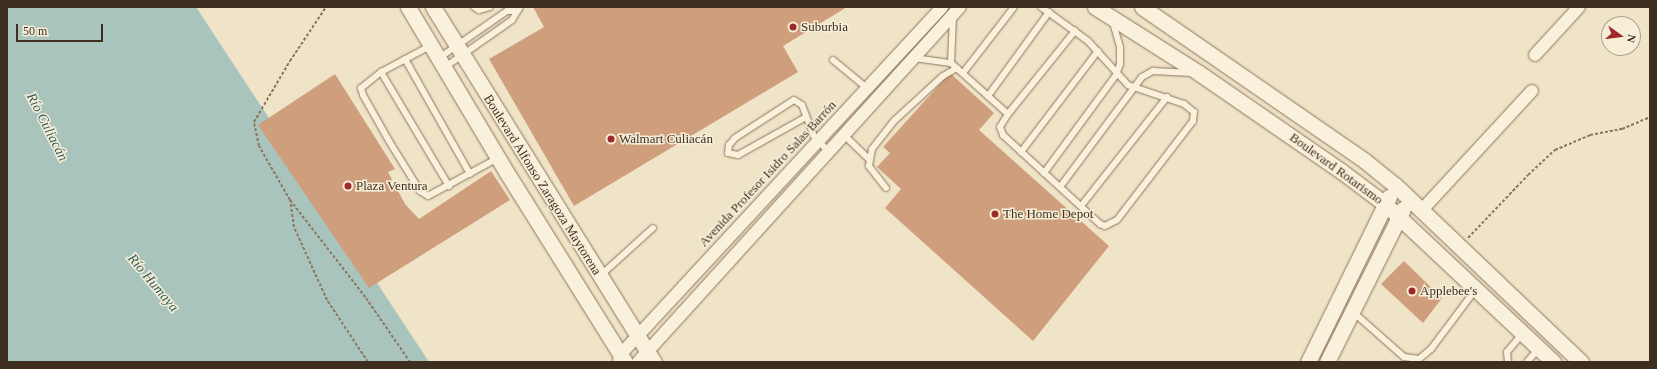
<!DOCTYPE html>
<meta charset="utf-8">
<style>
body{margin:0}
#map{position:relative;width:1657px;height:369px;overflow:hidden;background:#f0e4c8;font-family:"Times New Roman",serif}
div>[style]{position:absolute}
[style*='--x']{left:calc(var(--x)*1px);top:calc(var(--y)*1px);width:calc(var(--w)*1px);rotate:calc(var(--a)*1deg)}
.water>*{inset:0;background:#a9c4bc}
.building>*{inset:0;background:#cf9f7d}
.path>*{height:2px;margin-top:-1px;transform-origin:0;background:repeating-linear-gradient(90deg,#8d765c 0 3px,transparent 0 5px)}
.roads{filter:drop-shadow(0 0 1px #8d765c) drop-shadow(0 0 1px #8d765c)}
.service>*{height:6px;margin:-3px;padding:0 3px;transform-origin:3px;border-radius:3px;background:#faf1dc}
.minor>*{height:12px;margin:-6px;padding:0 6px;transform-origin:6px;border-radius:6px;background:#faf1dc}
.tertiary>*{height:15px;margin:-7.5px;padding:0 7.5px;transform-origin:7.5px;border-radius:7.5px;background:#faf1dc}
.dots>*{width:11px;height:11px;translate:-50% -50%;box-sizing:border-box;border:2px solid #f7eed8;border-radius:50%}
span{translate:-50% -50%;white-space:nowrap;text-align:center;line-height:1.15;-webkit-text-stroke:3px #f7eed8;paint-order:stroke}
.poi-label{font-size:13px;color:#3d2e20}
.left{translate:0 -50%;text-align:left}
.street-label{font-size:13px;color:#3d2e20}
.water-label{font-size:14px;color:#2f5d5a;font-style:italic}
.frame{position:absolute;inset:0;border:8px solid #3d2e20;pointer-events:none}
.north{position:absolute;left:1601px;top:16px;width:40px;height:40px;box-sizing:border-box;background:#f7eed8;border:1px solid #ada18e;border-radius:50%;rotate:104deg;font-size:11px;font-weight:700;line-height:16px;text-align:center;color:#3d2e20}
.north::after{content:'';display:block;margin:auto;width:14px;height:18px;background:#9e2a2b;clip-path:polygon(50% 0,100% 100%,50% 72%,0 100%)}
.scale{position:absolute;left:16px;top:24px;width:87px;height:18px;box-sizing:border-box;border:2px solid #3d2e20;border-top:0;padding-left:5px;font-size:12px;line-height:14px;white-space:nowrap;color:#3d2e20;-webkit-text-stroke:3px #f7eed8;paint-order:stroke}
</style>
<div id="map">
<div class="water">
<div style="clip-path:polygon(7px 7px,196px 7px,429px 362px,7px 362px)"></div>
</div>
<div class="building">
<div style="clip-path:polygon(533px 7px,847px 7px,783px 46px,798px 72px,574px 206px,489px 59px,544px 27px)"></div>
<div style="clip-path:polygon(950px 73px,994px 113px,979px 130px,1109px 246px,1033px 341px,885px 208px,901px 189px,877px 167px,890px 153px,883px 147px)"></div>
<div style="clip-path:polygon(335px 74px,395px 169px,388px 172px,405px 204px,419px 219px,491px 171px,510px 200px,369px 288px,258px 125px)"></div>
<div style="clip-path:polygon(1404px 261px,1442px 298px,1423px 323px,1381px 284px)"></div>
</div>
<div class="path">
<div style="--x:290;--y:200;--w:62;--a:-119.9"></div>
<div style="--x:259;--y:146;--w:25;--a:-102"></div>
<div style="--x:254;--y:122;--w:71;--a:-59.5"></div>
<div style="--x:290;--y:61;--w:65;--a:-56.3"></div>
<div style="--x:1468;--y:238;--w:87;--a:-46.4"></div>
<div style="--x:1528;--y:175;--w:37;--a:-43"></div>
<div style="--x:1555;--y:150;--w:38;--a:-23"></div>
<div style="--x:1590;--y:135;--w:33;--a:-11"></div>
<div style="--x:1622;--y:129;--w:30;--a:-23"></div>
<div style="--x:368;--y:362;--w:74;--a:-123.5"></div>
<div style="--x:327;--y:300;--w:80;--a:-114.3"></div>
<div style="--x:294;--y:227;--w:27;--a:-98"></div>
<div style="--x:290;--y:200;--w:124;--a:52.2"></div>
<div style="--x:366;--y:298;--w:78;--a:55.5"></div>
</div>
<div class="roads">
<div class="service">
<div style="--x:474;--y:7;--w:6;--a:31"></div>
<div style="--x:479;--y:10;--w:11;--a:-15"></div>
<div style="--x:430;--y:46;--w:55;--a:152"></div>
<div style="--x:381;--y:72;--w:26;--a:141"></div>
<div style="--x:361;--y:88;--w:7;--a:74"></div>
<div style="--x:363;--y:95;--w:53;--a:60.5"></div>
<div style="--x:389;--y:141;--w:59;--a:58.2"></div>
<div style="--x:420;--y:191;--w:9;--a:32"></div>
<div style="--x:428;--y:196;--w:80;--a:-28.5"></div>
<div style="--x:439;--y:58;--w:83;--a:-34.7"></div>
<div style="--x:507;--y:11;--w:8;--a:0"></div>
<div style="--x:914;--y:58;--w:37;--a:8"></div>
<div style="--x:951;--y:63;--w:76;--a:41.8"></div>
<div style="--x:1008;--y:114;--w:107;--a:-51.1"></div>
<div style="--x:405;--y:59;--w:132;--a:60.5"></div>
<div style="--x:833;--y:60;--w:44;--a:39.5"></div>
<div style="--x:951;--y:63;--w:46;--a:-87.5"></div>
<div style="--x:445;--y:67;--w:82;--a:-35"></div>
<div style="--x:512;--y:20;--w:15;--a:-58"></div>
<div style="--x:381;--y:72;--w:133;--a:59.2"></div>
<div style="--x:963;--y:73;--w:83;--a:-52.3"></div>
<div style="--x:988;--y:96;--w:104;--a:-54"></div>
<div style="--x:1008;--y:114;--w:15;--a:122"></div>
<div style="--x:1000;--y:127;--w:9;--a:69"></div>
<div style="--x:1003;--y:135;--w:132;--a:42.5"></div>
<div style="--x:1100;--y:224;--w:5;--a:22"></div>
<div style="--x:1105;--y:226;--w:13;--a:-27"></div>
<div style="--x:1117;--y:220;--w:125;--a:-52.5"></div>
<div style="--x:1193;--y:121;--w:9;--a:-84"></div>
<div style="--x:1194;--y:112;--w:13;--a:-141"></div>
<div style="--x:1184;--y:104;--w:59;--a:-161.3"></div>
<div style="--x:1128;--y:85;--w:59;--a:-132.3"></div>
<div style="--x:1088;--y:41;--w:58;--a:-144.1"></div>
<div style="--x:806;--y:117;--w:78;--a:150.8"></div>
<div style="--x:738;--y:155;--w:10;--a:-169"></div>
<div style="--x:728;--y:153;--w:8;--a:-83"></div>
<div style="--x:729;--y:145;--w:9;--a:-49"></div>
<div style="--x:735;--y:138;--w:70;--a:-32.8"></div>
<div style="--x:794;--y:100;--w:9;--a:32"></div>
<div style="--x:802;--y:105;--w:33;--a:69"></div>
<div style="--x:814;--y:136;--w:22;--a:47"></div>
<div style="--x:845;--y:136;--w:32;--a:44"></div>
<div style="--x:1021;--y:152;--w:127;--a:-52.7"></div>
<div style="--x:1044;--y:173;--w:122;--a:-53.7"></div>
<div style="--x:1116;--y:75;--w:12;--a:-70"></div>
<div style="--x:1120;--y:64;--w:17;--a:-90"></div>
<div style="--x:1120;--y:47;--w:26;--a:-106"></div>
<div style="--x:1060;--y:187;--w:137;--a:-53.3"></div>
<div style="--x:1142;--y:77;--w:13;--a:-29"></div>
<div style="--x:1153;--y:71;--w:39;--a:3"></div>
<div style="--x:886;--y:188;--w:28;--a:-128"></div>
<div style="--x:869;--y:166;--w:17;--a:-80"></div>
<div style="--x:872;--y:149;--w:37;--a:-52"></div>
<div style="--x:895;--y:120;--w:65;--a:-42.5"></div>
<div style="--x:943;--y:76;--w:16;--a:-30"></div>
<div style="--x:1081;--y:206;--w:139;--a:-51.7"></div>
<div style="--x:601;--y:275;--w:70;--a:-42.1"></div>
<div style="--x:1353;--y:312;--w:68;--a:41.4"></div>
<div style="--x:1404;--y:357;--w:15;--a:8"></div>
<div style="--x:1419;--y:359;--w:16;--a:-40"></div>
<div style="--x:1431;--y:349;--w:75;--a:-53.1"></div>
<div style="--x:1508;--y:362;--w:10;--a:-96"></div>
<div style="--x:1507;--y:352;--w:23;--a:-50"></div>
<div style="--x:1527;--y:362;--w:18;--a:-49"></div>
</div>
<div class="minor">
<div style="--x:1535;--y:55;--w:65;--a:-47.5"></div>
<div style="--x:1422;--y:210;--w:162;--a:-47.3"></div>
<div style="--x:619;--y:362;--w:7;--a:-82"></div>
<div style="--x:620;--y:355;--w:474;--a:-47.2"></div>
<div style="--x:638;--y:362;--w:479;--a:-47.8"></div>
</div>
<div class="tertiary">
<div style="--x:408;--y:7;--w:193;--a:59.2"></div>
<div style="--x:507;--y:173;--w:223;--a:58"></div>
<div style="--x:433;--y:7;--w:418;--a:58.1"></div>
<div style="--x:1095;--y:7;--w:123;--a:32.4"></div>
<div style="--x:1199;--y:73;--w:173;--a:34.6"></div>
<div style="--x:1341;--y:171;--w:55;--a:36.9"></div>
<div style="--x:1385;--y:204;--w:231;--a:43.2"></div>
<div style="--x:1142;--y:7;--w:271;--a:34.6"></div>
<div style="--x:1365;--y:161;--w:38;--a:39"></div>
<div style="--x:1395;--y:185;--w:257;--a:43.6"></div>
<div style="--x:1308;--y:362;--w:184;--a:-63.9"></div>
<div style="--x:1327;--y:362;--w:171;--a:-63.6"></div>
</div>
</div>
<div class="dots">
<div style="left:793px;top:27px;background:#9e2a2b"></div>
<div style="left:611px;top:139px;background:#9e2a2b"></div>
<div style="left:348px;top:186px;background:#9e2a2b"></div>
<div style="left:995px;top:214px;background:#9e2a2b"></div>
<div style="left:1412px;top:291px;background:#9e2a2b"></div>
</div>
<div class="poi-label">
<span class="left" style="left:801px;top:27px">Suburbia</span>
<span class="left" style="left:619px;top:139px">Walmart Culiacán</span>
<span class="left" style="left:356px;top:186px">Plaza Ventura</span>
<span class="left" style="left:1003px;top:214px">The Home Depot</span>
<span class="left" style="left:1420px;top:291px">Applebee's</span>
</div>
<div class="street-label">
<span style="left:1336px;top:169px;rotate:36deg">Boulevard Rotarismo</span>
<span style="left:768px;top:174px;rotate:-47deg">Avenida Profesor Isidro Salas Barrón</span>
<span style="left:542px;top:185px;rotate:58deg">Boulevard Alfonso Zaragoza Maytorena</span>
</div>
<div class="water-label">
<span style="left:47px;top:127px;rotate:63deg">Río Culiacán</span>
<span style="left:153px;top:283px;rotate:50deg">Río Humaya</span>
</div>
<div class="frame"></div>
<div class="north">N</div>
<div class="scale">50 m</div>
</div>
